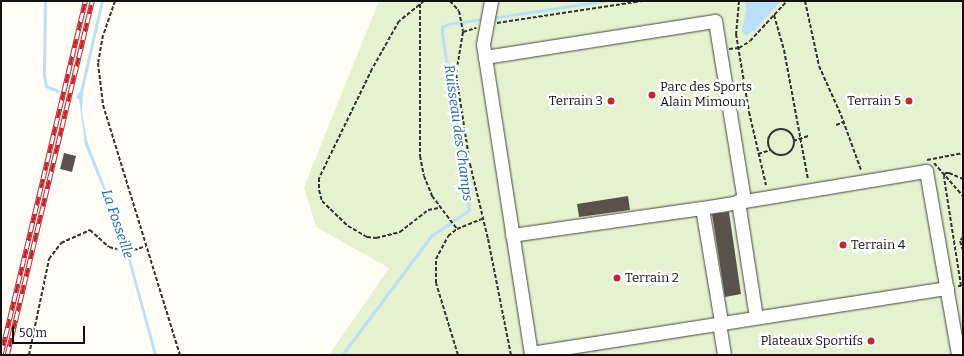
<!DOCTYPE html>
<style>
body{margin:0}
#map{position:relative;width:964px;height:356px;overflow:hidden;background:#fffdf5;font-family:Bitter,serif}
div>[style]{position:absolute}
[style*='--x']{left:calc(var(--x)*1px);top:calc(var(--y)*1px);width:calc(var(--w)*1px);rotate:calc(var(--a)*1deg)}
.pitch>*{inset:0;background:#e6f2cf}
.water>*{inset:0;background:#b9e0f7}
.stream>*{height:3px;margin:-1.5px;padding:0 1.5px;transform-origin:1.5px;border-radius:1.5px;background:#b9e0f7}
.building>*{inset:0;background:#5a524d}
.path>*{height:2px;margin-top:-1px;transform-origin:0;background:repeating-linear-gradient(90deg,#333 0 4px,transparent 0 6px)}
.path>.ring{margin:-1px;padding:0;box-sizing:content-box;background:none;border:2px solid #333;border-radius:50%}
.roads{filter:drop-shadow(0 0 1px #444) drop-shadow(0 0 1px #444)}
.minor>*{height:13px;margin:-6.5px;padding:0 6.5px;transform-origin:6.5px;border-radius:6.5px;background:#fff}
.rail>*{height:4.5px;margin-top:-2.25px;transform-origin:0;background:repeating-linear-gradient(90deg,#fff 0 9px,#c4262e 0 18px);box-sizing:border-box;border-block:1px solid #c4262e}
.dots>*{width:11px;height:11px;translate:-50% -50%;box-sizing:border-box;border:2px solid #fff;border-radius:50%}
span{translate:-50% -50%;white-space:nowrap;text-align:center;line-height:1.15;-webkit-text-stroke:4px #fff;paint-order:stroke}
.poi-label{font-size:13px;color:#111}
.left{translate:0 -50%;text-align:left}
.right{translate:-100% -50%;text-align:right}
.water-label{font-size:14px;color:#1768a6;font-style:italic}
.frame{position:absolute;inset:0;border:2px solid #111;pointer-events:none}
.scale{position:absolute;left:12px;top:326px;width:73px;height:18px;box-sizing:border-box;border:2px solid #111;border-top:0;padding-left:5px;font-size:12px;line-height:14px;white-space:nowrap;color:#111;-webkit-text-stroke:3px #fff;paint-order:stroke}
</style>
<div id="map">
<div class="pitch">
<div style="clip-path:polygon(379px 1px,963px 1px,963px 355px,329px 355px,389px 268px,316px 227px,304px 187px)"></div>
</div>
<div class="water">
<div style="clip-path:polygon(745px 1px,781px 1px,755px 30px,746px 35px,742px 32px,746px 9px)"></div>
<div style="clip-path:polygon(79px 92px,83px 94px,82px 112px,87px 141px,124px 235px,157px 355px,154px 355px,120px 230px,85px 145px,79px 99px,76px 98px)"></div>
</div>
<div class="stream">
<div style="--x:45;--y:1;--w:74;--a:90.8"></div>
<div style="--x:44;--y:75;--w:11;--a:80"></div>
<div style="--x:46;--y:86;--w:13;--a:23"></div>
<div style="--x:491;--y:18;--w:114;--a:-8.6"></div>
<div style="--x:80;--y:96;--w:98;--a:-77"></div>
<div style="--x:342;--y:355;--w:149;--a:-53.2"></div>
<div style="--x:431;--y:236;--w:46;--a:-34.4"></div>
<div style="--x:469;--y:210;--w:179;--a:-98.7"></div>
<div style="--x:442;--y:33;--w:6;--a:-90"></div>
<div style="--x:442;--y:27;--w:7;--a:-27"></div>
<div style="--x:448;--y:24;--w:35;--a:-8"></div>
</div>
<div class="building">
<div style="clip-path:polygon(64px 153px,76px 156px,72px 172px,60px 169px)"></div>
<div style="clip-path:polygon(628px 196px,630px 210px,579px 217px,577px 204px)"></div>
<div style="clip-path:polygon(729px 212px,741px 294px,725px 297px,712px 214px)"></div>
</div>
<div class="path">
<div style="--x:115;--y:1;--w:36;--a:109"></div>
<div style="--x:103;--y:35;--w:28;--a:100"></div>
<div style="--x:98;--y:63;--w:42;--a:83.2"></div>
<div style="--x:103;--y:105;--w:262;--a:72.9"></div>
<div style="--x:424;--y:1;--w:32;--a:141"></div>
<div style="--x:399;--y:21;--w:55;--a:119.4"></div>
<div style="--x:372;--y:69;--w:121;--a:115.9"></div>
<div style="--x:319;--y:178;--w:12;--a:90"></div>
<div style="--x:319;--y:190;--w:11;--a:75"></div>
<div style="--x:322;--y:201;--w:36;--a:44"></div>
<div style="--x:348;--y:226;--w:22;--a:30"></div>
<div style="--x:367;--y:237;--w:9;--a:6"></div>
<div style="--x:376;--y:238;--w:25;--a:-14"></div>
<div style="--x:400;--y:232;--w:36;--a:-38"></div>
<div style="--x:428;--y:210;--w:11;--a:-10"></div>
<div style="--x:450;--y:1;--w:13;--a:48"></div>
<div style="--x:459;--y:11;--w:21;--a:79"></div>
<div style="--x:463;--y:32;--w:43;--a:99.5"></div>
<div style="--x:456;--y:74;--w:91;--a:81.2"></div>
<div style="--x:470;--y:164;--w:77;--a:76.5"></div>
<div style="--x:488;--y:239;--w:118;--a:78.8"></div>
<div style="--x:739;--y:1;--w:33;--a:95"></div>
<div style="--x:736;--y:34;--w:79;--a:80.5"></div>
<div style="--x:749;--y:112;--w:75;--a:76.9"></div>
<div style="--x:805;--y:1;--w:66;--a:77.8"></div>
<div style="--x:819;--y:66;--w:54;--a:65.8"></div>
<div style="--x:841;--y:115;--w:59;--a:70"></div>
<div style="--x:420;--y:4;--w:152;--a:90"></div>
<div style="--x:420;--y:156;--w:20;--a:79"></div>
<div style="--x:424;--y:176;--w:22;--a:68"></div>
<div style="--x:432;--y:196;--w:41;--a:52.9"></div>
<div style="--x:774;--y:15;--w:36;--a:74"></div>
<div style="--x:784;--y:50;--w:131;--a:79.5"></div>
<div style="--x:497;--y:23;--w:147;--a:-8.6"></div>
<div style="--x:463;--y:32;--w:14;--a:-17"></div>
<div style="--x:729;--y:49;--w:10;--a:-6"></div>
<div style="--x:739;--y:48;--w:13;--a:-32"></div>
<div style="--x:750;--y:41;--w:54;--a:-47.2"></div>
<div style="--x:836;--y:125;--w:9;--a:-21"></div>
<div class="ring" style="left:768px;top:129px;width:24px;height:24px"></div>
<div style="--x:793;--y:141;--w:16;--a:-18"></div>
<div style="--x:758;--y:154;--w:13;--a:-18"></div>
<div style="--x:927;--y:160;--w:37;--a:-11"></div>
<div style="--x:934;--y:163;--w:44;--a:48.7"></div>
<div style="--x:963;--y:237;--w:5;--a:127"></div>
<div style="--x:960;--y:241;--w:9;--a:72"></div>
<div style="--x:958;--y:286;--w:3;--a:0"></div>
<div style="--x:961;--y:286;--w:110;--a:-98.9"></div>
<div style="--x:944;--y:177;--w:4;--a:-76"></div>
<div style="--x:945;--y:173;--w:4;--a:0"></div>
<div style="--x:949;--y:173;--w:15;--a:23"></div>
<div style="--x:29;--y:355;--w:98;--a:-78.2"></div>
<div style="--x:49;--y:259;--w:20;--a:-53"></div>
<div style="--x:61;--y:243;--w:32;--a:-24"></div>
<div style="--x:90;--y:230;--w:25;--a:42"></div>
<div style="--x:109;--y:247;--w:20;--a:15"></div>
<div style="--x:128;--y:252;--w:19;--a:-18"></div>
<div style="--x:458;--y:355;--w:75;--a:-107"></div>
<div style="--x:436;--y:283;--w:24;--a:-90"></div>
<div style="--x:436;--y:259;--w:26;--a:-62"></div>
<div style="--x:448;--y:236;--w:11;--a:-38"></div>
<div style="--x:457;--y:229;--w:27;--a:-22"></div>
</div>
<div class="roads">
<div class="minor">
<div style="--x:491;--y:1;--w:44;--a:100.5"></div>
<div style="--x:483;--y:44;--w:13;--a:81"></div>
<div style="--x:485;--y:57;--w:302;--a:81.2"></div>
<div style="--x:485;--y:57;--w:233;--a:-8.9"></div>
<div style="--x:715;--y:21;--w:182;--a:80.8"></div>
<div style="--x:738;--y:201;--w:117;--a:81.2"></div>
<div style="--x:702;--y:208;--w:116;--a:80.5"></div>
<div style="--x:512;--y:235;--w:192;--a:-8.1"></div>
<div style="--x:702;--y:208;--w:227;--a:-9.4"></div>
<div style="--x:926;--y:171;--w:187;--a:80.1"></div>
<div style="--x:719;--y:323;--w:32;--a:81"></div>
<div style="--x:531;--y:353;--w:421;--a:-8.9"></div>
</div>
</div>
<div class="rail">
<div style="--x:1;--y:354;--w:363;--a:-76.6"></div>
<div style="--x:7;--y:355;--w:364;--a:-76.5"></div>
</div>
<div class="dots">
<div style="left:652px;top:95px;background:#c4262e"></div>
<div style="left:611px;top:101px;background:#c4262e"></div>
<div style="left:909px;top:101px;background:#c4262e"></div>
<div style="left:843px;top:245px;background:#c4262e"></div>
<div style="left:617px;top:278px;background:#c4262e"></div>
<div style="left:871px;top:341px;background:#c4262e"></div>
</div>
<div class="poi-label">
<span class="left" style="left:660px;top:95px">Parc des Sports<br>Alain Mimoun</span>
<span class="right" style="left:603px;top:101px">Terrain 3</span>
<span class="right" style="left:901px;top:101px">Terrain 5</span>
<span class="left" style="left:851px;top:245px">Terrain 4</span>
<span class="left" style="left:625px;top:278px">Terrain 2</span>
<span class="right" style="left:863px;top:341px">Plateaux Sportifs</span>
</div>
<div class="water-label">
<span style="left:458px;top:133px;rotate:82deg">Ruisseau des Champs</span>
<span style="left:117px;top:224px;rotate:71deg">La Fosseille</span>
</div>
<div class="frame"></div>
<div class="scale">50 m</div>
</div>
